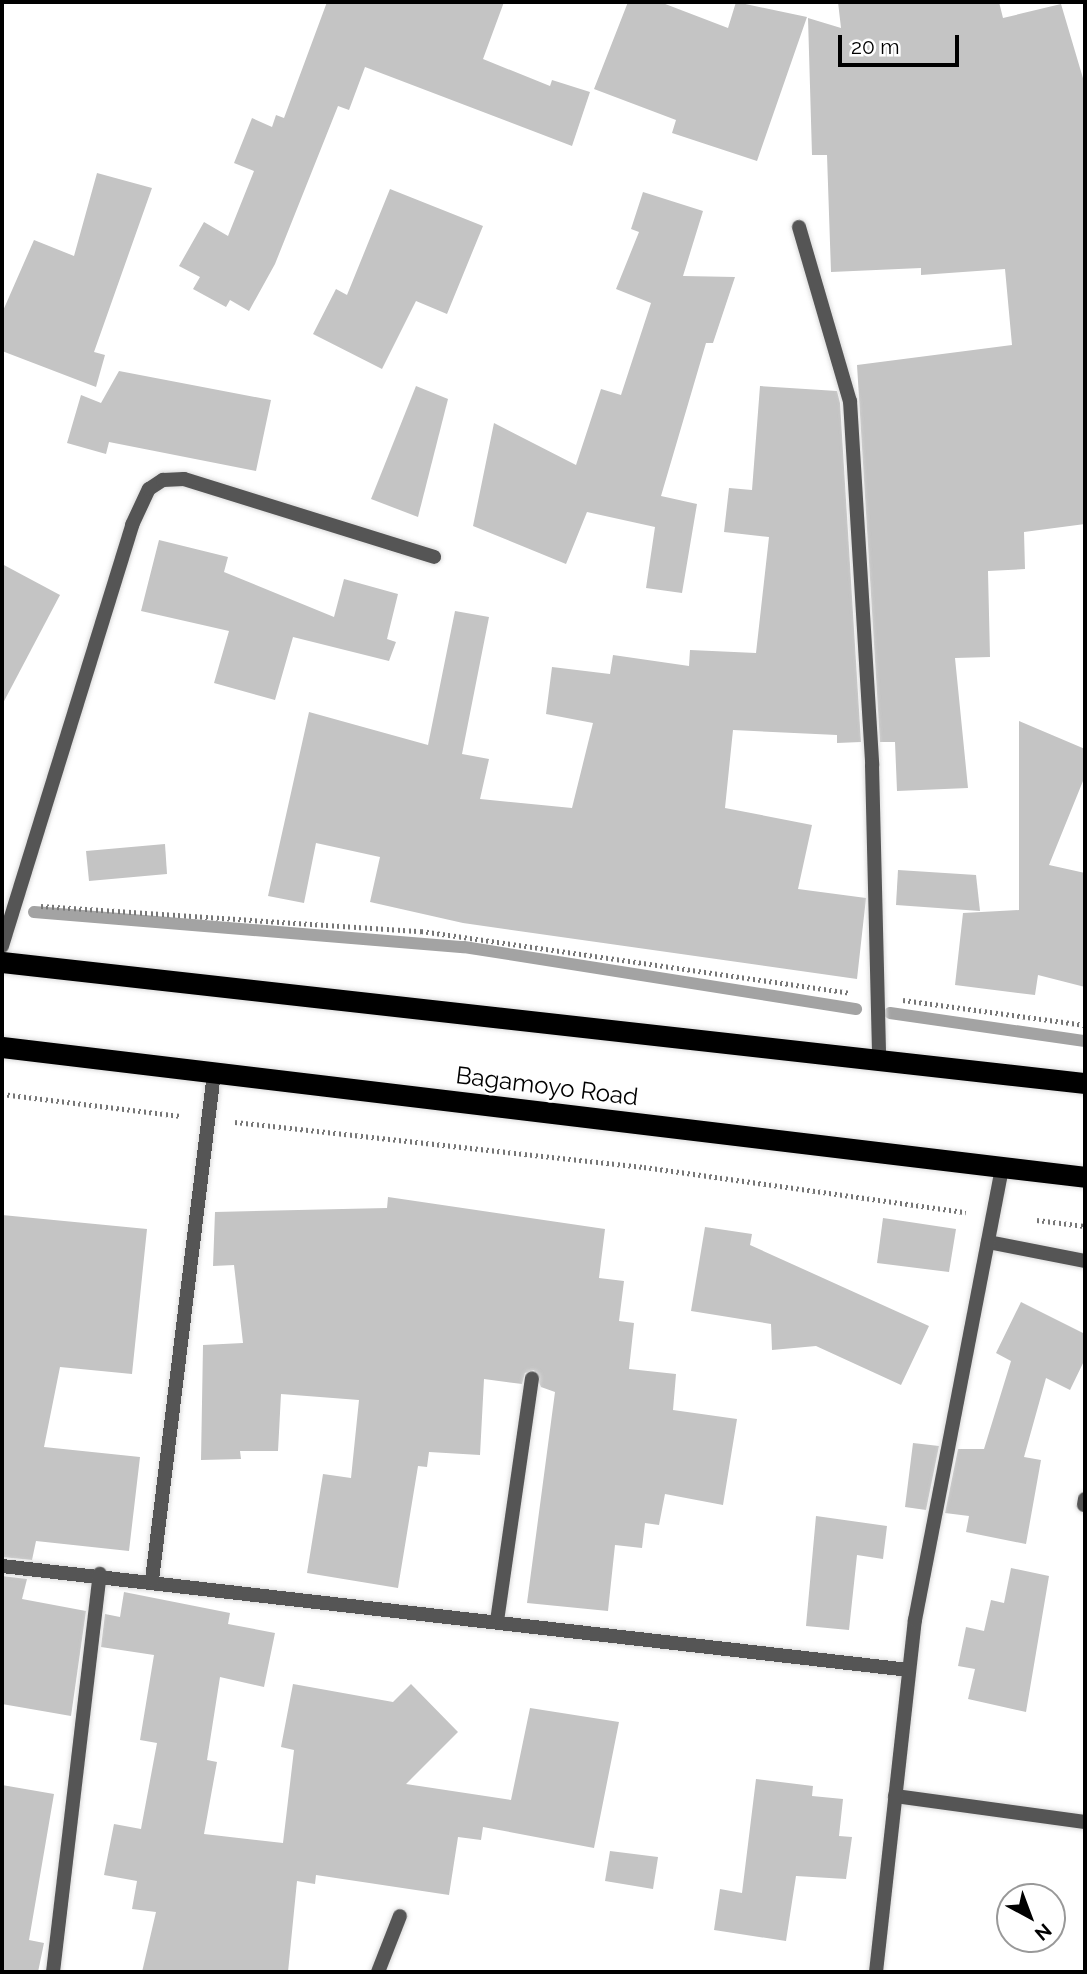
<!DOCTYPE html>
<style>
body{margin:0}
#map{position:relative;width:1087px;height:1974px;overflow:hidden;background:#fff;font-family:Raleway,sans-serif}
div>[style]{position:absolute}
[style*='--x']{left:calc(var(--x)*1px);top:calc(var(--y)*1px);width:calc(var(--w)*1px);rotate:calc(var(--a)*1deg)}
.stream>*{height:12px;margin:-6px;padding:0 6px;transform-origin:6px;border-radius:6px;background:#a3a3a3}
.building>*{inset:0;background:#c4c4c4}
.path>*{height:4.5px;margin-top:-2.25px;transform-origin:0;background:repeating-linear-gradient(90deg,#777 0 2px,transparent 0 5.5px)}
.roads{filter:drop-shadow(0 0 2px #dbdbdb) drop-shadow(0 0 2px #dbdbdb)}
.lane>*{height:14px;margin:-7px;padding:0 7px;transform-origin:7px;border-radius:7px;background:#555}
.street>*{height:14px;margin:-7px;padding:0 7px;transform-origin:7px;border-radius:7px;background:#555}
.highway>*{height:21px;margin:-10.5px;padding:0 10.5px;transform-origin:10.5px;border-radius:10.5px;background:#000}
span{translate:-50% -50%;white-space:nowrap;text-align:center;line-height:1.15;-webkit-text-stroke:5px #fff;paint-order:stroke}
.street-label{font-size:24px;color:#000}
.frame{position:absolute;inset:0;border:4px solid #000;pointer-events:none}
.north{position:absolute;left:996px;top:1883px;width:70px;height:70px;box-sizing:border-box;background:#fff;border:2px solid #999;border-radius:50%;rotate:139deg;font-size:19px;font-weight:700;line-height:28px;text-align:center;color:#000}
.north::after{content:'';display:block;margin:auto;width:24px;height:32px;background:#000;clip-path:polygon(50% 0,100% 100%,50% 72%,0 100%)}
.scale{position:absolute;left:838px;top:35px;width:121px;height:32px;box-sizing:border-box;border:4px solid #000;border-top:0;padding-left:9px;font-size:21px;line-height:24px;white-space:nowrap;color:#000;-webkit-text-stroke:5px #fff;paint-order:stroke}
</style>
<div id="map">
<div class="stream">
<div style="--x:34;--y:912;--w:431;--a:4.7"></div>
<div style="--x:464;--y:947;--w:397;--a:9"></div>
<div style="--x:890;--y:1013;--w:197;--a:8.2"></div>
</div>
<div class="building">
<div style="clip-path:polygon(327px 2px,504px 2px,483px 59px,550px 86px,552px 80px,590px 92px,572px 146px,365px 67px,349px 110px,338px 106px,275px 264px,249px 311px,230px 300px,226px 307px,193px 289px,200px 277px,179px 266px,204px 222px,228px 236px,254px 171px,234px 163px,252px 118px,272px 127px,276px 115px,284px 118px)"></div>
<div style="clip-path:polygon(628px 2px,660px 2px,728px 28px,736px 2px,807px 17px,757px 161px,672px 133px,676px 120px,594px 89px)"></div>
<div style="clip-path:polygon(838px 2px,999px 2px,1003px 18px,1061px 4px,1085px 85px,1085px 524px,1024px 532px,1025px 569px,988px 571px,990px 657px,955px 658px,968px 788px,897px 791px,895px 742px,880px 742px,857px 365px,1012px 345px,1005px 269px,921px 275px,921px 268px,831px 272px,827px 155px,812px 155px,808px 18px,841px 28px)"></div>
<div style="clip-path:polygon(97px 173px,152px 188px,94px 352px,105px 355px,96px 387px,2px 351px,2px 313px,34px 240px,74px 256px)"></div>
<div style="clip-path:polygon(390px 189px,483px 226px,447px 314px,416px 301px,382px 369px,313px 334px,336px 289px,347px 295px)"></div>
<div style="clip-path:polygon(643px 192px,703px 211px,683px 276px,735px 277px,713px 343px,706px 343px,661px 496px,697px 504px,682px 593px,646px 588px,655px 527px,587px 512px,566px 564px,473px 526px,494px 423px,576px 465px,601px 389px,621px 395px,651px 303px,616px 289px,639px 232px,631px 229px)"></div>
<div style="clip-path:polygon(119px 371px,271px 400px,256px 471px,109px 442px,106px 454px,67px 443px,81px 395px,101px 403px)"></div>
<div style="clip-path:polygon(416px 386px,448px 399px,418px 517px,371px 499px)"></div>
<div style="clip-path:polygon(760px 386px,837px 391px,840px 403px,861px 742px,837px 743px,837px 735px,733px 730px,725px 808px,812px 825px,798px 889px,866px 898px,857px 979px,463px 923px,370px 902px,380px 857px,316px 843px,304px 903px,268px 896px,309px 712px,428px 745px,455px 611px,489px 617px,462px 754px,489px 759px,480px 799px,572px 808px,593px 723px,546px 714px,552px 667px,610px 674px,613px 655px,689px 666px,690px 650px,756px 653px,769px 537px,724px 532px,729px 488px,752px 490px)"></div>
<div style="clip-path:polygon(159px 540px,228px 557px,224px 572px,334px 617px,344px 579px,398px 594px,387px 639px,396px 642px,389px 661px,293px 637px,275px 700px,214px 683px,229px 631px,141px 611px)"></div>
<div style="clip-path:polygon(2px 564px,60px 595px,2px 705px)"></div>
<div style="clip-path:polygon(1019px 721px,1085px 749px,1085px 776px,1049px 865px,1085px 873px,1085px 987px,1038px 975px,1035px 995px,955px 985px,963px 913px,1019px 910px)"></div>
<div style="clip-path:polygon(165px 844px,167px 874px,89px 881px,86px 851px)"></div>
<div style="clip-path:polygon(898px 870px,976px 875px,980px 911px,896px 905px)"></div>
<div style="clip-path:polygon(388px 1197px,605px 1229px,599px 1278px,624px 1281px,619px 1321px,634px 1323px,629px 1369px,676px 1374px,673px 1410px,737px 1419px,723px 1505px,665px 1494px,659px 1525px,645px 1523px,642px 1548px,615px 1545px,608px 1611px,527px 1603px,555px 1392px,541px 1387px,534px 1370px,525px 1373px,522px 1384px,484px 1379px,480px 1455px,429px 1452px,427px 1467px,418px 1466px,398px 1588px,307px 1573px,323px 1474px,351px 1478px,359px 1400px,281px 1394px,278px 1451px,240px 1451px,241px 1459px,201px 1460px,203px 1345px,243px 1343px,234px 1265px,213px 1266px,215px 1212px,387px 1208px)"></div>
<div style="clip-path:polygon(2px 1215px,147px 1229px,132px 1374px,60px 1367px,44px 1447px,140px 1457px,129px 1551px,36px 1541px,32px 1560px,2px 1557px)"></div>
<div style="clip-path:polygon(883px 1218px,956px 1229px,949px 1272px,877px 1263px)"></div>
<div style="clip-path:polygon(705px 1227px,752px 1234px,750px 1245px,929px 1326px,901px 1385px,816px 1346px,772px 1350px,771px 1324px,691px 1311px)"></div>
<div style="clip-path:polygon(1021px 1302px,1085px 1334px,1085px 1359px,1070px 1390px,1046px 1378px,1024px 1457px,1041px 1460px,1026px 1544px,966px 1532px,969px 1516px,945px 1513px,958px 1449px,984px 1449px,1011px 1361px,996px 1353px)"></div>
<div style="clip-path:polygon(913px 1443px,939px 1446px,926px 1510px,905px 1507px)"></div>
<div style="clip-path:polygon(816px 1516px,887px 1526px,883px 1559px,857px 1555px,849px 1630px,806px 1626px)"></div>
<div style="clip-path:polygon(1011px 1568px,1049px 1576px,1026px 1712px,968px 1699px,975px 1669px,958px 1666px,966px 1627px,984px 1631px,991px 1600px,1004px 1603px)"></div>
<div style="clip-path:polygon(2px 1576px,27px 1579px,22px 1599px,86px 1611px,71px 1716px,2px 1704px)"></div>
<div style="clip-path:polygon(124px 1592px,230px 1613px,228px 1624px,275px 1633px,264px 1687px,220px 1677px,207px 1760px,217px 1762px,204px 1834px,283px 1843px,294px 1750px,281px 1747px,293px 1684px,393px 1702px,411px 1684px,458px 1732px,406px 1784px,511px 1800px,530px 1708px,619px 1722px,594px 1848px,483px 1827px,481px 1840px,458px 1837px,449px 1895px,316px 1875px,315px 1884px,297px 1881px,288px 1972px,142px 1972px,156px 1912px,132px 1909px,137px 1881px,104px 1875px,114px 1824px,141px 1829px,157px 1743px,140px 1740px,154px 1655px,101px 1647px,105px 1614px,120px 1617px)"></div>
<div style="clip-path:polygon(756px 1779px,813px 1786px,812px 1796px,843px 1799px,839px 1836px,852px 1837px,846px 1879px,796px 1876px,786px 1941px,714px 1930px,720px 1889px,742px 1893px)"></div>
<div style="clip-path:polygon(2px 1785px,54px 1794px,29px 1940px,44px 1943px,38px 1972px,2px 1972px)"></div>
<div style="clip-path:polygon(610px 1851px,658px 1857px,653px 1889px,605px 1881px)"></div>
</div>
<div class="path">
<div style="--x:41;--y:906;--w:381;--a:3.8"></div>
<div style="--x:421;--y:931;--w:432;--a:8.2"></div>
<div style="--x:903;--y:1000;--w:184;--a:7.8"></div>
<div style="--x:2;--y:1094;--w:180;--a:7"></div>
<div style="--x:235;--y:1122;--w:411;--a:6.3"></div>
<div style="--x:644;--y:1167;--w:325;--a:8"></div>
<div style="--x:1037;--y:1220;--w:48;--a:7.1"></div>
</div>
<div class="roads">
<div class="lane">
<div style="--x:988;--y:1242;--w:99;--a:11.1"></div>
<div style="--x:1084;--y:1505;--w:6;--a:-81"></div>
<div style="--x:497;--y:1621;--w:245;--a:-81.8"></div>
</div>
<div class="street">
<div style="--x:799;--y:227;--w:181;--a:73.7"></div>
<div style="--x:850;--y:401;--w:365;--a:86.5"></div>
<div style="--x:872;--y:765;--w:295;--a:88.6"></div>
<div style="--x:2;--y:946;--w:441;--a:-72.8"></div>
<div style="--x:132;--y:525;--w:40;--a:-65"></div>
<div style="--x:149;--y:489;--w:17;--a:-33"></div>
<div style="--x:163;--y:480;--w:21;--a:-3"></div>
<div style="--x:184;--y:479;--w:262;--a:17.3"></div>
<div style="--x:2;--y:1566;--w:913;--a:6.54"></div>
<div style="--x:152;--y:1580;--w:511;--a:-83.03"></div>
<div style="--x:895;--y:1796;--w:192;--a:7.8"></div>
<div style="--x:53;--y:1972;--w:401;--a:-83.3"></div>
<div style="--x:378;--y:1972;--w:60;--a:-68.6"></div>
<div style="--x:876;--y:1972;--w:354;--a:-83.7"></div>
<div style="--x:915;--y:1620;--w:461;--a:-79.1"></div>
</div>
<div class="highway">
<div style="--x:2;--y:962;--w:1090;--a:6.38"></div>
<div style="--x:2;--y:1047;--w:1091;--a:6.84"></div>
</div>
</div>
<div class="street-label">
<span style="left:547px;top:1086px;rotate:7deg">Bagamoyo Road</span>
</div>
<div class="frame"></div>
<div class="north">N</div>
<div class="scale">20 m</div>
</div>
